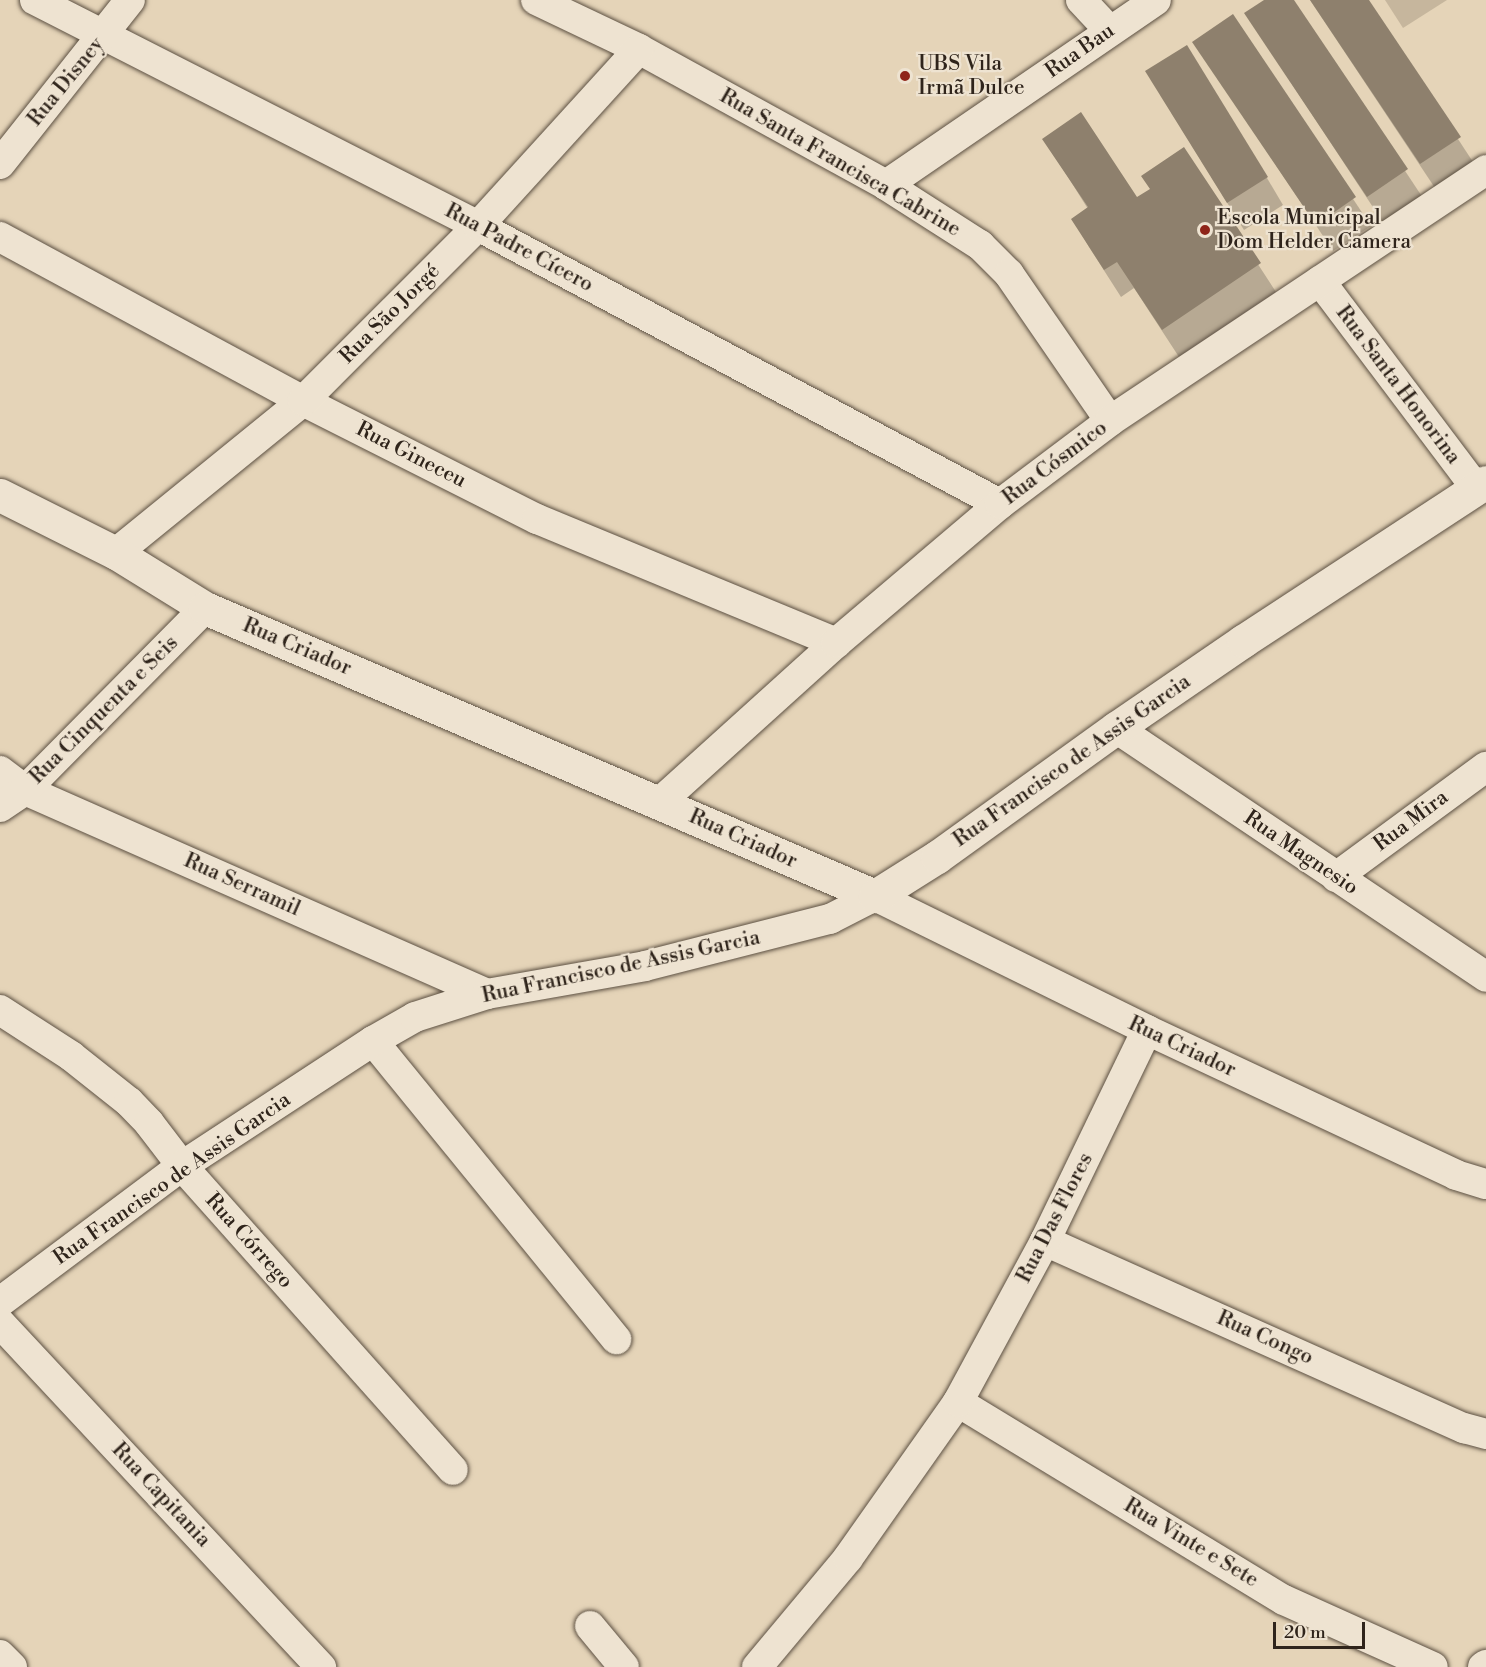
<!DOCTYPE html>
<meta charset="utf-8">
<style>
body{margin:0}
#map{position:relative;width:1486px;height:1667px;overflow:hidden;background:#e5d4b8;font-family:"Libre Bodoni",serif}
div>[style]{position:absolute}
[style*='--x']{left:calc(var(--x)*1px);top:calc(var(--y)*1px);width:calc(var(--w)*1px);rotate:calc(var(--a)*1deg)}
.green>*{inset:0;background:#c6b69d}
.shadow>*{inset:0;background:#0003}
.building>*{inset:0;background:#8e806d}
.roads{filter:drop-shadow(0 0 2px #5c5042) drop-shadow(0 0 2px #5c5042)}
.minor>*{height:30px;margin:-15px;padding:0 15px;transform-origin:15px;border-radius:15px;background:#eee3d1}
.tertiary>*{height:33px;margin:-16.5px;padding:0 16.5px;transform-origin:16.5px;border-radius:16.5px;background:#eee3d1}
.dots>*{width:16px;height:16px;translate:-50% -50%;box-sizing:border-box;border:3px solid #eee3d1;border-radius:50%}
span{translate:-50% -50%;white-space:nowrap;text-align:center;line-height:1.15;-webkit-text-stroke:4.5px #eee3d1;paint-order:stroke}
.street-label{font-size:21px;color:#2f241b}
.poi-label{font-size:21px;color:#2f241b}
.left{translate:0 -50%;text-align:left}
.scale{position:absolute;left:1273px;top:1622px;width:92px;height:27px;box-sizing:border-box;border:3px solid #2f241b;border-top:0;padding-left:8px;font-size:18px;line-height:21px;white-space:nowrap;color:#2f241b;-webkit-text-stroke:4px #eee3d1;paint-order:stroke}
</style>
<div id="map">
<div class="green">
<div style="clip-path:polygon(1385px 0,1447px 0,1403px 28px)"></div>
</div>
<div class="shadow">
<div style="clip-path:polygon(1267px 0,1292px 0,1423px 198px,1384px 224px,1246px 14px)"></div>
<div style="clip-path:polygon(1310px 0,1367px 0,1475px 165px,1437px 191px)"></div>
<div style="clip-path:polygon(1232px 16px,1371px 226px,1333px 251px,1194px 42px)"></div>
<div style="clip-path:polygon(1163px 99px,1267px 178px,1283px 205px,1244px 230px)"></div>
<div style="clip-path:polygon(1044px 139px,1137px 199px,1151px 190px,1183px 149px,1276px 292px,1179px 357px,1134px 288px,1121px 297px,1089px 247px,1073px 219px,1088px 209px)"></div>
</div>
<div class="building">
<div style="clip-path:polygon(1264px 0,1294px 0,1408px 169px,1367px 197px,1244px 13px)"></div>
<div style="clip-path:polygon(1310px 0,1369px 0,1461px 137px,1420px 164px)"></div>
<div style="clip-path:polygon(1233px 14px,1356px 197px,1316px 225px,1192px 42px)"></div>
<div style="clip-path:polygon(1187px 45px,1268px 177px,1227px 203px,1145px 71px)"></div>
<div style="clip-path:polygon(1081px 112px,1137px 197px,1150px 189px,1141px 176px,1184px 147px,1261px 263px,1162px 330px,1117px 262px,1104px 270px,1071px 219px,1088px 207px,1042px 139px)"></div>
</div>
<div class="roads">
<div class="minor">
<div style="--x:35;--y:0;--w:497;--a:27"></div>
<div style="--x:478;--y:226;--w:591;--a:28.04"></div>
<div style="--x:536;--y:0;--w:114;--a:25.4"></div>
<div style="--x:639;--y:49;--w:282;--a:28.8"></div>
<div style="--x:886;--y:185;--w:112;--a:32.6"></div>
<div style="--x:980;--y:245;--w:41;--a:45"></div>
<div style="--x:1009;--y:274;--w:178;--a:55.5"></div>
<div style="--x:1081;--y:0;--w:42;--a:46.9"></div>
<div style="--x:0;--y:164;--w:209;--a:-51.6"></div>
<div style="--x:886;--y:185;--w:327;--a:-34.4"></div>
<div style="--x:0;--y:237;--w:345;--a:28.4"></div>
<div style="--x:303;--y:401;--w:262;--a:26.8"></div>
<div style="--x:537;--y:519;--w:324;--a:22.5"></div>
<div style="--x:1320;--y:281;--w:259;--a:53"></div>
<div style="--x:116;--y:553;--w:241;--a:-39.1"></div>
<div style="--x:303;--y:401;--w:247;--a:-45"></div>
<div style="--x:478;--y:226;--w:239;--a:-47.7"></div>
<div style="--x:1116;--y:728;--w:446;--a:33.9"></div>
<div style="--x:0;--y:771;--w:31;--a:37"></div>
<div style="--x:25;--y:790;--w:505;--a:23.82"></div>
<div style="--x:660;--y:802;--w:237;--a:-42.1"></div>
<div style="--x:836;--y:643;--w:215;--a:-40.3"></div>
<div style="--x:1000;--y:504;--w:138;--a:-37"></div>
<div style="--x:1110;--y:421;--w:452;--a:-33.7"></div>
<div style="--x:0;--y:807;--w:30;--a:-34"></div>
<div style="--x:25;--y:790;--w:256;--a:-45.3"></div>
<div style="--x:1336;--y:877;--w:186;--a:-36.3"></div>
<div style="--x:0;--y:1010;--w:85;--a:32.9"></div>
<div style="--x:71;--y:1056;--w:74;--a:38.4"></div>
<div style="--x:129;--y:1102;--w:29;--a:46"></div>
<div style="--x:149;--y:1123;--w:54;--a:52.5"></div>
<div style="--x:182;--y:1166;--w:407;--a:48.3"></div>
<div style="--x:373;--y:1041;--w:385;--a:50.8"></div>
<div style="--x:1045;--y:1241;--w:459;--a:24.1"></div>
<div style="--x:1464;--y:1428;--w:23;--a:15"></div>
<div style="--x:0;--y:1302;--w:227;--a:-36.8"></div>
<div style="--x:182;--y:1166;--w:228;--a:-33.2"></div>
<div style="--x:373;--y:1041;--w:48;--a:-29.7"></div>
<div style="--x:415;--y:1017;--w:76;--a:-17.7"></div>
<div style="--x:487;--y:994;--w:160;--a:-10"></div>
<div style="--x:645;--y:966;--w:191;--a:-14.3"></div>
<div style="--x:830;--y:919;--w:51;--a:-27.1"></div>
<div style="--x:875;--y:896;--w:303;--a:26.2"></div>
<div style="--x:1147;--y:1030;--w:341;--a:25.1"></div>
<div style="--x:1456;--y:1175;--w:31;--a:17"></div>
<div style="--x:0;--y:1323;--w:471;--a:47"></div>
<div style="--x:958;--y:1402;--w:381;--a:31.3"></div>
<div style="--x:1284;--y:1600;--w:163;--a:24.2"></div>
<div style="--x:590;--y:1626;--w:53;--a:50.3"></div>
<div style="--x:0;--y:1655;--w:17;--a:45"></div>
<div style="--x:757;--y:1667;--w:142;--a:-50.1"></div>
<div style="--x:848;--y:1558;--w:191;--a:-54.8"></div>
<div style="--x:958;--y:1402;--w:183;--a:-61.6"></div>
<div style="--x:1045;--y:1241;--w:234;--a:-64.2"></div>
<div style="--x:1483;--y:1667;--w:4;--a:-34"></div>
</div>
<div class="tertiary">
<div style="--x:0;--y:495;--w:130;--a:26.6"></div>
<div style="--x:116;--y:553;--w:105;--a:31.7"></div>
<div style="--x:205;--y:608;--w:729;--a:23.26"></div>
<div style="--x:875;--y:896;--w:73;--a:-32.2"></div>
<div style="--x:937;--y:857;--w:221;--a:-35.8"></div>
<div style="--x:1116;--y:728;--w:154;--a:-34.4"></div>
<div style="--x:1243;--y:641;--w:290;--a:-33.2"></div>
</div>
</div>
<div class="dots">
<div style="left:905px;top:76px;background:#8f2418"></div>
<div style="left:1205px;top:230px;background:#8f2418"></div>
</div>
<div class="street-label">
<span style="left:1080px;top:51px;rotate:-35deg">Rua Bau</span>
<span style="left:66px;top:82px;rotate:-51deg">Rua Disney</span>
<span style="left:840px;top:163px;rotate:30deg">Rua Santa Francisca Cabrine</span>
<span style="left:519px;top:248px;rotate:28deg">Rua Padre Cícero</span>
<span style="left:390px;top:314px;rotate:-45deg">Rua São Jorgé</span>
<span style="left:1398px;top:385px;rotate:53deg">Rua Santa Honorina</span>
<span style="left:411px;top:455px;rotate:27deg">Rua Gineceu</span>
<span style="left:1055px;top:463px;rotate:-37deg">Rua Cósmico</span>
<span style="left:297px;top:647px;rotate:23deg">Rua Criador</span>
<span style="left:104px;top:710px;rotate:-45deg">Rua Cinquenta e Seis</span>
<span style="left:1072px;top:761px;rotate:-35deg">Rua Francisco de Assis Garcia</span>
<span style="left:1411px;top:821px;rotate:-37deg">Rua Mira</span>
<span style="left:743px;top:839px;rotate:24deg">Rua Criador</span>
<span style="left:1301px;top:853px;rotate:34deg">Rua Magnesio</span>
<span style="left:242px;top:885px;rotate:24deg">Rua Serramil</span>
<span style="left:621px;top:967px;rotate:-12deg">Rua Francisco de Assis Garcia</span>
<span style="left:1182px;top:1047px;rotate:25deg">Rua Criador</span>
<span style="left:172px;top:1179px;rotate:-35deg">Rua Francisco de Assis Garcia</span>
<span style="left:1055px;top:1218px;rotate:-63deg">Rua Das Flores</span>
<span style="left:249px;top:1241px;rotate:48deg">Rua Córrego</span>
<span style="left:1265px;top:1338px;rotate:24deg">Rua Congo</span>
<span style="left:161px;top:1495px;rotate:47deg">Rua Capitania</span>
<span style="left:1191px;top:1543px;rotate:31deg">Rua Vinte e Sete</span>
</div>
<div class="poi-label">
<span class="left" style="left:918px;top:76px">UBS Vila<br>Irmã Dulce</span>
<span class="left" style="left:1217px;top:230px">Escola Municipal<br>Dom Helder Camera</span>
</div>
<div class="scale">20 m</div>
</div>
